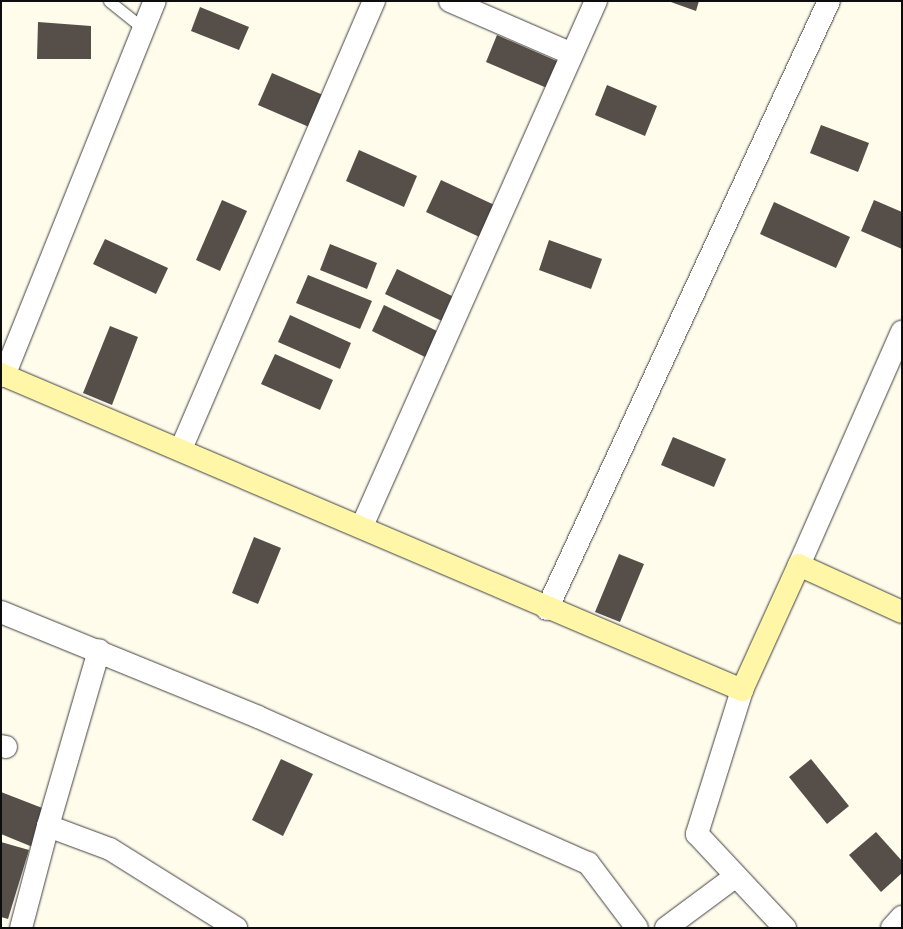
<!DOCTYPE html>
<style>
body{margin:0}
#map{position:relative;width:903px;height:929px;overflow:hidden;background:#fffcec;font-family:"Zilla Slab",serif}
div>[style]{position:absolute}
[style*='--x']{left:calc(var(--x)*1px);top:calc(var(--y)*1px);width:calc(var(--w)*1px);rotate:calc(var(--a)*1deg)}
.building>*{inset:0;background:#564e49}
.roads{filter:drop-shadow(0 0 1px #404040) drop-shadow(0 0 1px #404040)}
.lane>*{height:11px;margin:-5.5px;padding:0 5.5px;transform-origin:5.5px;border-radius:5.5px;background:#fff}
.street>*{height:22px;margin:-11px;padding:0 11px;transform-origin:11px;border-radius:11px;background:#fff}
.secondary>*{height:22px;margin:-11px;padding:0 11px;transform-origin:11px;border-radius:11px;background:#fff7a7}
span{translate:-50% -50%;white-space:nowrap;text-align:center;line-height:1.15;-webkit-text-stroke:4px #fff;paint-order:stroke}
.frame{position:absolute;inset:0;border:2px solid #0d0d0d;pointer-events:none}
</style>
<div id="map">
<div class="building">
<div style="clip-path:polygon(668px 1px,699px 1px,696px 11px)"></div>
<div style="clip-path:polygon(200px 7px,249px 27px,239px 50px,191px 31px)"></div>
<div style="clip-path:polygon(38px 22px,91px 26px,91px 59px,37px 59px)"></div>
<div style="clip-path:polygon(497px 35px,559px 62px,547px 88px,486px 62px)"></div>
<div style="clip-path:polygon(272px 73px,323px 95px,309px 127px,258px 105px)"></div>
<div style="clip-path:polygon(607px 85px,657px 106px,645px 136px,595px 115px)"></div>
<div style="clip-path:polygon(821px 125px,869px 143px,858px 172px,810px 153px)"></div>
<div style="clip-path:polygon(359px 150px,417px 176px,404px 207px,346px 181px)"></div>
<div style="clip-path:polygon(441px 180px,503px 209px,488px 241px,426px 212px)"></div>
<div style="clip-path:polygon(222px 200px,247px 211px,220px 271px,196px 260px)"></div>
<div style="clip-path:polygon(874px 200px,902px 212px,902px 249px,861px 231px)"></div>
<div style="clip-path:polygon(774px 202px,850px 237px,836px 268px,760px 234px)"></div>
<div style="clip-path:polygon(105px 239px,168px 268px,156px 294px,93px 264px)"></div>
<div style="clip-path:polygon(549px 240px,602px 259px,591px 289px,539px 270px)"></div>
<div style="clip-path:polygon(330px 244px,377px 263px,367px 289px,320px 270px)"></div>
<div style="clip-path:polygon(397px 269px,456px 298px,444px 322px,385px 294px)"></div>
<div style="clip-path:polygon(308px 275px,372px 301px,360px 329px,296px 303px)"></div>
<div style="clip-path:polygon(384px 305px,439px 332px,427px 358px,372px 331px)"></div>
<div style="clip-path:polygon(290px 315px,351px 343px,340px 369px,278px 342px)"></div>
<div style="clip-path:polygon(110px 326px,138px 337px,112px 405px,83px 393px)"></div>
<div style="clip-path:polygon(275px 354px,333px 380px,320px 410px,261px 384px)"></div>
<div style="clip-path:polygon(673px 437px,726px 459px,714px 487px,661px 465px)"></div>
<div style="clip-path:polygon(254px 537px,281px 548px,258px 604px,232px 593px)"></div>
<div style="clip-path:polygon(619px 554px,644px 564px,620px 622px,595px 612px)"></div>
<div style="clip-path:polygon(281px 759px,313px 774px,283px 836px,252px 820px)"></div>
<div style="clip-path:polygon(811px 759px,849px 806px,827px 824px,789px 777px)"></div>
<div style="clip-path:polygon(1px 792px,50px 811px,35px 848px,1px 834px)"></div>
<div style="clip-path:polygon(876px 832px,902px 861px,902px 873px,881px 892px,849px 855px)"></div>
<div style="clip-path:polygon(1px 842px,29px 850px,8px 919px,1px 917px)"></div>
</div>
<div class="roads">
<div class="lane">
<div style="--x:109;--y:1;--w:45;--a:38.7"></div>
</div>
<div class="street">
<div style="--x:450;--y:1;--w:133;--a:23.5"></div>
<div style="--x:4;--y:376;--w:404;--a:-68.1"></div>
<div style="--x:181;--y:449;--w:488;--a:-66.7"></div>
<div style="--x:362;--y:526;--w:575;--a:-65.98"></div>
<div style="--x:799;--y:565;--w:255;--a:-66.2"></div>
<div style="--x:547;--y:609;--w:670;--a:-65.12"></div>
<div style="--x:1;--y:612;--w:278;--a:22.2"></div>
<div style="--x:258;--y:717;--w:361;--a:23.9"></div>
<div style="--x:588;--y:863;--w:81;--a:53"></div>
<div style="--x:742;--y:690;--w:151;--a:107.4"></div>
<div style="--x:697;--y:834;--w:129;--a:46.9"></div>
<div style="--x:1;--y:746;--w:5;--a:11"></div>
<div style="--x:48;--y:826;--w:183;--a:-73.8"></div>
<div style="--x:21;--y:928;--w:106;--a:-75.2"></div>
<div style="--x:48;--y:826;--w:66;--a:20.4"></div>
<div style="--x:110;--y:849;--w:149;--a:32.1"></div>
<div style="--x:666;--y:928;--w:87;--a:-36.6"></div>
<div style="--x:892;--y:928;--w:15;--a:-48"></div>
</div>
<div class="secondary">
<div style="--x:1;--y:374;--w:806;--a:23.1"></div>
<div style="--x:742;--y:690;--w:137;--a:-65.5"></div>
<div style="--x:799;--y:565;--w:113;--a:24.5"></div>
</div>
</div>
<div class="frame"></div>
</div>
